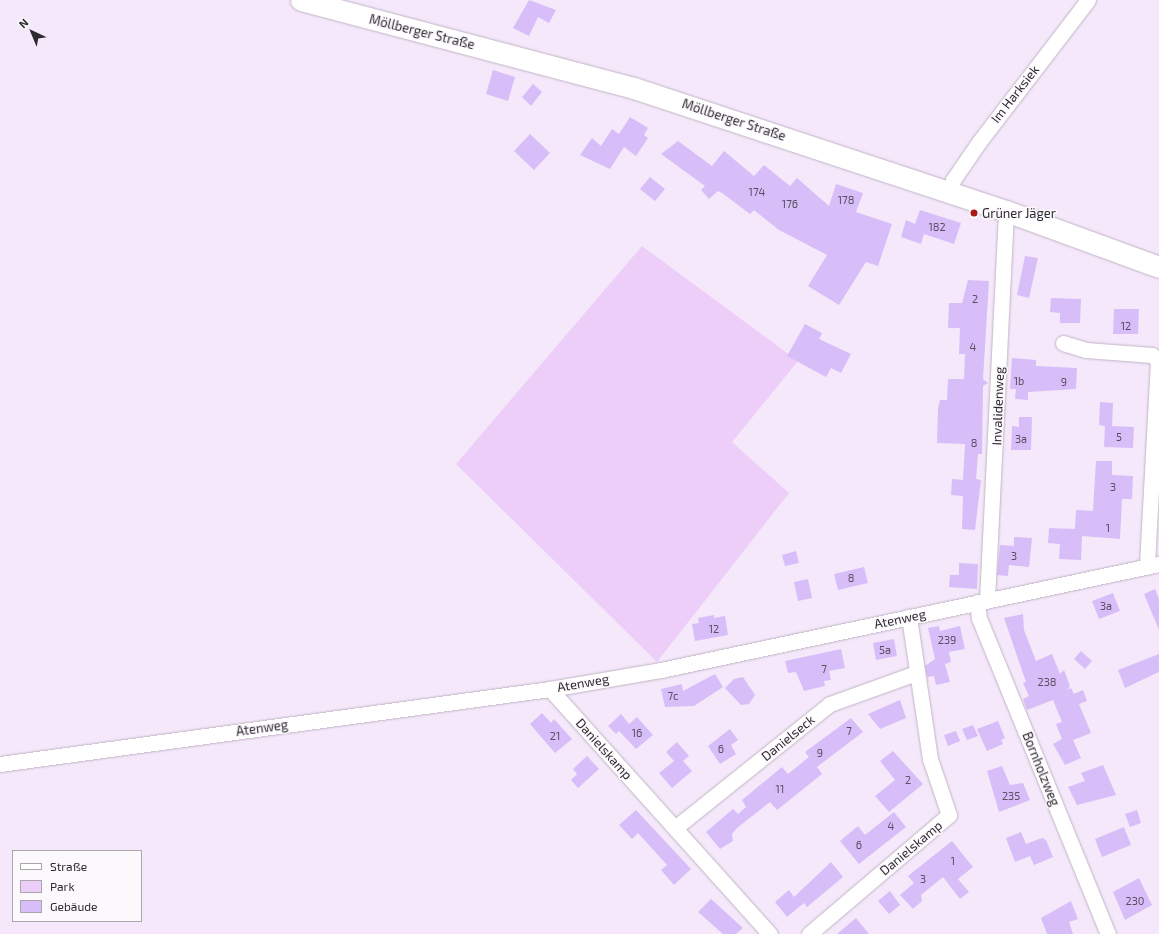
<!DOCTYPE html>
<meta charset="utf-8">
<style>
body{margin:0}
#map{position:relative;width:1159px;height:934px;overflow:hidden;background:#f5e8fa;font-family:"Exo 2",sans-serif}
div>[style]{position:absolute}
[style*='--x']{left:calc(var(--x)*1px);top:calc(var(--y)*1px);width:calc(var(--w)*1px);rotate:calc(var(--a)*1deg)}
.green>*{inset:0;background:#eccef9}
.building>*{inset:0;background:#d7bef8}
.roads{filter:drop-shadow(0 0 1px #c0b4c5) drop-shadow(0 0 1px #c0b4c5)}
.street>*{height:15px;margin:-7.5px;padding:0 7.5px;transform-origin:7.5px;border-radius:7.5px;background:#fff}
.secondary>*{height:21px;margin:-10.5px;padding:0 10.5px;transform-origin:10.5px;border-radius:10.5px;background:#fff}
.dots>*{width:11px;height:11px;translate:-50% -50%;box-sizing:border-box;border:2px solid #fcf9fd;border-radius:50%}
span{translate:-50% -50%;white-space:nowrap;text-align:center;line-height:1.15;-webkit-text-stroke:3px #fcf9fd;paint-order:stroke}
.number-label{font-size:11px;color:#594f63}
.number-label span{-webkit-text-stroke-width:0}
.street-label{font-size:13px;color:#2f2a31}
.poi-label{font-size:13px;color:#2f2a31}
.left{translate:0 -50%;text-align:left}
.legend{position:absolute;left:12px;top:850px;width:130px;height:72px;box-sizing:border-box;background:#fcf9fd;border:1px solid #aaa6ab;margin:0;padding:5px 7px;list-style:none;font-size:12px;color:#2f2a31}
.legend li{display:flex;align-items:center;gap:8px;height:20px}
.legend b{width:20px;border:1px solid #aaa6ab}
.north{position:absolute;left:12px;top:12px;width:40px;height:40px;-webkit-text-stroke:3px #fcf9fd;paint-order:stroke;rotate:316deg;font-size:11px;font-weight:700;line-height:16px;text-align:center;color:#2f2a31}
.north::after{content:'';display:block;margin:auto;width:14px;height:18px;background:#2f2a31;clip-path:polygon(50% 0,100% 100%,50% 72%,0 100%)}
</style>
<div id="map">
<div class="green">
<div style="clip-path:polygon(642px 246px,798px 361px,732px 442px,789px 493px,657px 662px,456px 464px)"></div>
</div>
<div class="building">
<div style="clip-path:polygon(529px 0,556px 10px,549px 23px,538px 17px,529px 36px,513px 28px)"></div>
<div style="clip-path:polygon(493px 70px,515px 77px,508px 101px,486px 94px)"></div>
<div style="clip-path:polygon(533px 84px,542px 92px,531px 106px,522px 97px)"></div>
<div style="clip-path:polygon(630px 117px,648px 128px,644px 135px,648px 138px,636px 156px,624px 147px,610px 169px,580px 155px,592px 138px,601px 146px,612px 129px,619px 134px)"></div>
<div style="clip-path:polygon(530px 134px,550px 153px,534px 170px,514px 151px)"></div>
<div style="clip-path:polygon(678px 141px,712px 166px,724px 151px,754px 176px,764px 165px,790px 186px,797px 178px,829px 206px,836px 184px,863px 193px,856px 212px,892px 224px,878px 266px,866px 262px,839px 305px,808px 286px,827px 255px,779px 230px,754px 210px,750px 214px,722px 193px,718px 191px,709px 199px,701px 190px,705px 186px,661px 154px)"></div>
<div style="clip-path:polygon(650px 177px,665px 189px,655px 201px,640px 189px)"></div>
<div style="clip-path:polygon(920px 210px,961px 223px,954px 244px,924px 234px,921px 244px,901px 237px,906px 220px,915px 224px)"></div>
<div style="clip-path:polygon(1025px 256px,1038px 258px,1029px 298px,1017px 295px)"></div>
<div style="clip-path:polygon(968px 280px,989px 281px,983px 379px,988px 383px,983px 386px,982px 454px,978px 454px,976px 479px,981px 480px,975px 530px,962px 529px,963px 496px,951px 495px,952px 479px,963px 480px,965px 444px,937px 443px,938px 408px,940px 400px,947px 400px,948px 379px,964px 379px,965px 354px,959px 354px,960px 328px,948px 328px,949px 303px,962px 303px)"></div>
<div style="clip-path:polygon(1051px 298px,1081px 299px,1080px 323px,1060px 323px,1060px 313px,1050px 312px)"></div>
<div style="clip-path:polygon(1114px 309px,1139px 309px,1138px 334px,1113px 334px)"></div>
<div style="clip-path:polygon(805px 324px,822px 333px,819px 339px,851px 354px,841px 373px,831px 368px,826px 377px,787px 356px)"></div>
<div style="clip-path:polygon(1012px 358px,1036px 360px,1036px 366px,1077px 368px,1076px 389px,1028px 392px,1028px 400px,1015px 399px,1016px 389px,1010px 389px)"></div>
<div style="clip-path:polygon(1100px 402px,1113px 403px,1112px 426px,1134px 427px,1133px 448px,1104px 447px,1105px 426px,1099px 425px)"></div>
<div style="clip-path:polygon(1019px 417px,1032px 417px,1031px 450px,1011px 450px,1012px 426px,1019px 427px)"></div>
<div style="clip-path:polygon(1096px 461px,1112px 461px,1112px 475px,1133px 476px,1132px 499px,1122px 499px,1120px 539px,1082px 536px,1081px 560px,1059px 559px,1060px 544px,1048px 543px,1049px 528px,1075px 529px,1076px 510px,1093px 511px)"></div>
<div style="clip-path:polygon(1014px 537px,1032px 538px,1029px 567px,1009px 565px,1008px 576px,997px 575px,1000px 545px,1014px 546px)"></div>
<div style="clip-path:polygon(796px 551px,799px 563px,785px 566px,782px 555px)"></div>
<div style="clip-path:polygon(959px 563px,978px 564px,977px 589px,949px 587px,950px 575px,959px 575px)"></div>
<div style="clip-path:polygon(864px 567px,868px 583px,838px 590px,834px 574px)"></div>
<div style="clip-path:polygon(808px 579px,812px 598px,798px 601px,794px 582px)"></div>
<div style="clip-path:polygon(1155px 589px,1159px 599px,1159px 630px,1144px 594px)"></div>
<div style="clip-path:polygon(1113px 593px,1120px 611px,1099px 619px,1092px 601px)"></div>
<div style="clip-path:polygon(1023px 614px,1024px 630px,1036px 661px,1052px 654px,1060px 674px,1064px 670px,1070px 686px,1067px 690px,1071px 688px,1074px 694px,1083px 690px,1087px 701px,1079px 704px,1091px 733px,1073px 740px,1081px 758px,1065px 765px,1053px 744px,1062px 739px,1056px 724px,1062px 722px,1053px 700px,1027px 710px,1023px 699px,1029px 696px,1023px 683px,1026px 682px,1004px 618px)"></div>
<div style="clip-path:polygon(714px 615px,714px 618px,725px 616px,728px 635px,695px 641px,692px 624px,699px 623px,698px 618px)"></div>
<div style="clip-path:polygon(939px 626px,940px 631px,960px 626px,965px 649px,949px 652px,951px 662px,945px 664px,950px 682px,936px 685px,934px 676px,927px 677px,925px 666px,935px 659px,928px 628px)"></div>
<div style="clip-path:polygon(894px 639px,897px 656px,876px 660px,873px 643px)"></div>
<div style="clip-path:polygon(841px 649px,845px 668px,829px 671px,831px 680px,824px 681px,825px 686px,804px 691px,796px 672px,788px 673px,785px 661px)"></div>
<div style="clip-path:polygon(1081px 651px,1092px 661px,1085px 669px,1074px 659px)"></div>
<div style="clip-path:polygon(1159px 654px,1159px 672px,1125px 688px,1118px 670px)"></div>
<div style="clip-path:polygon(715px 674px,723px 687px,694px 706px,665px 707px,661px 689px,682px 684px,683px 691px)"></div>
<div style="clip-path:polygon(743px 677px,755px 695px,749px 704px,741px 705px,725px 688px,734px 679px)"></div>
<div style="clip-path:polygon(900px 700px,906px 718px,880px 729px,868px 714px)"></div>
<div style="clip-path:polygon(542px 713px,551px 723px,554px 719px,572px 739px,555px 753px,530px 724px)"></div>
<div style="clip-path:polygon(621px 714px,629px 724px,637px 717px,653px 735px,636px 749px,619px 731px,616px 734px,608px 726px)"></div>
<div style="clip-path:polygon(851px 718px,863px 732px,817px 767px,822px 774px,777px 810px,770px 802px,737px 828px,732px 834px,733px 841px,720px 849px,706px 832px,733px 809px,738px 814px,746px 807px,742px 800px,782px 767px,788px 774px,809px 757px,805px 752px)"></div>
<div style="clip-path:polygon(998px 721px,1005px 738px,1001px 740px,1003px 744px,987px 751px,977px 729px)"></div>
<div style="clip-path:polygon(973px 725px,978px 736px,967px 740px,962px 729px)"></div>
<div style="clip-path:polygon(730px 729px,738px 740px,731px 745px,736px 754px,720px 764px,708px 746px)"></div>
<div style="clip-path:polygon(956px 731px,960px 741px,948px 746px,944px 735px)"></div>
<div style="clip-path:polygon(677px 742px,689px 756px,683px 761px,692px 771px,672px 788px,659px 773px,674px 761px,666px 752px)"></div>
<div style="clip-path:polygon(893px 751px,923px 784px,889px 812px,875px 796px,895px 780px,880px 761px)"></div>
<div style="clip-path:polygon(587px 756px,599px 769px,578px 788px,571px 780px,577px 774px,573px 769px)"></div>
<div style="clip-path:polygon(1103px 765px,1116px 795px,1077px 805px,1068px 787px,1085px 781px,1081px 773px)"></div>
<div style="clip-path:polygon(1002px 766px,1010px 785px,1023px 783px,1030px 800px,999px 812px,987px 771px)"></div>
<div style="clip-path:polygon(636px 810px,691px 869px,674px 885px,661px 870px,667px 865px,638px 833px,632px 839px,619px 825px)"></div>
<div style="clip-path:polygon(1137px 810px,1141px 823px,1130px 827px,1125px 814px)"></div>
<div style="clip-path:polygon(894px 812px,906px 827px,859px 864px,840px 841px,858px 826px,865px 835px)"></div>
<div style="clip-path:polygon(1124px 827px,1131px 845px,1102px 857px,1095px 839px)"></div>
<div style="clip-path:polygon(1021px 832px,1026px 844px,1042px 838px,1046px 840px,1053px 857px,1034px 865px,1030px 856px,1015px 862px,1006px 838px)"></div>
<div style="clip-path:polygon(952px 841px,973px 867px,958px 879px,969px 892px,960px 899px,943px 877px,921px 895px,922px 901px,913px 909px,900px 895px,914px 883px,908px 876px)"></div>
<div style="clip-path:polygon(831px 862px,843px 877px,807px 907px,804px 903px,787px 917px,775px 902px,789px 890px,794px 897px)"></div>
<div style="clip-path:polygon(1139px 878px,1152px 905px,1125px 920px,1113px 892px)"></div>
<div style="clip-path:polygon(890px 891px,900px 905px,889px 914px,878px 901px)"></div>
<div style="clip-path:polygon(711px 899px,743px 928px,736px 934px,723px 934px,698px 912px)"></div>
<div style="clip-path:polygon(1071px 901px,1078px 919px,1069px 922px,1073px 934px,1047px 934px,1041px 918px)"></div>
<div style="clip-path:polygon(856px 918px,869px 934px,837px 934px)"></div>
</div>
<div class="roads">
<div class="street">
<div style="--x:951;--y:192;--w:12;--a:-81"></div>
<div style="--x:953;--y:180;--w:46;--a:-55.6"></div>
<div style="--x:979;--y:142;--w:179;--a:-52.5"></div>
<div style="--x:1063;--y:343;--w:24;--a:17"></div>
<div style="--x:1086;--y:350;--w:66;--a:4.3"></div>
<div style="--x:1152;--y:355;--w:8;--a:45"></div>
<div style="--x:1158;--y:361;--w:206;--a:93.1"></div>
<div style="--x:987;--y:600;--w:389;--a:-87.2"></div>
<div style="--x:977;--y:602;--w:16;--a:83"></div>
<div style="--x:979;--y:618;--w:341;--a:67.8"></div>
<div style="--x:550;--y:689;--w:329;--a:48.1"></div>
<div style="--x:0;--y:764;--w:555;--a:-7.77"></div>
<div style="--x:550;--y:689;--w:113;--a:-9.7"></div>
<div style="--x:661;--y:670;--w:509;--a:-12.02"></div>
<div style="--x:675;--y:828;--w:198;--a:-38.7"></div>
<div style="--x:830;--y:704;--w:91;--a:-19.8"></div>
<div style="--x:809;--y:934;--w:184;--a:-40.4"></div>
<div style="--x:949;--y:815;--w:59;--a:-108.7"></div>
<div style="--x:930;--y:759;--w:144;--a:-98.4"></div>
</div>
<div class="secondary">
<div style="--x:301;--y:0;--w:344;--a:14.8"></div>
<div style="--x:634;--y:88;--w:392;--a:18.3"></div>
<div style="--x:1006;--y:211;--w:163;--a:20.1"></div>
</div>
</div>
<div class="dots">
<div style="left:974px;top:213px;background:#aa1817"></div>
</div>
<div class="number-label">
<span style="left:757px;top:192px">174</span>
<span style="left:846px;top:200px">178</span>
<span style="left:790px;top:204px">176</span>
<span style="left:937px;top:227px">182</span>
<span style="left:975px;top:299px">2</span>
<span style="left:1126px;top:326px">12</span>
<span style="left:973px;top:347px">4</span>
<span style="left:1019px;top:381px">1b</span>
<span style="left:1064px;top:382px">9</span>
<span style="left:1119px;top:437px">5</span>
<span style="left:1021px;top:439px">3a</span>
<span style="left:974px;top:443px">8</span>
<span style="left:1113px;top:487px">3</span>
<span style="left:1108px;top:528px">1</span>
<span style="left:1014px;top:556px">3</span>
<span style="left:851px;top:578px">8</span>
<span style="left:1106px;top:606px">3a</span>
<span style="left:714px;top:629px">12</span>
<span style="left:947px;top:640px">239</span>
<span style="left:885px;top:650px">5a</span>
<span style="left:824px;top:669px">7</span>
<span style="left:1047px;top:682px">238</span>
<span style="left:673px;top:696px">7c</span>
<span style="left:849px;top:731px">7</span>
<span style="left:637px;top:733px">16</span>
<span style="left:555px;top:736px">21</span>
<span style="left:721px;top:749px">6</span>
<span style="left:820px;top:753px">9</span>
<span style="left:908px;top:780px">2</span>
<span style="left:780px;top:789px">11</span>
<span style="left:1011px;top:796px">235</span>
<span style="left:891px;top:826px">4</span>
<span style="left:859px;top:845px">6</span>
<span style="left:953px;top:861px">1</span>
<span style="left:923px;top:879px">3</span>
<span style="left:1135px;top:901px">230</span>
</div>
<div class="street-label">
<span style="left:422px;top:32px;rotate:14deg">Möllberger Straße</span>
<span style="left:1015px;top:94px;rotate:-52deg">Im Harksiek</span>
<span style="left:734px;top:120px;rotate:18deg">Möllberger Straße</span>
<span style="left:998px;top:406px;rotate:-88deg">Invalidenweg</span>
<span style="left:900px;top:619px;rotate:-12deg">Atenweg</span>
<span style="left:583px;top:683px;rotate:-10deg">Atenweg</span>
<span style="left:262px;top:728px;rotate:-8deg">Atenweg</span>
<span style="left:788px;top:738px;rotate:-39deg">Danielseck</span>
<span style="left:604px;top:749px;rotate:48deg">Danielskamp</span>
<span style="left:1041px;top:769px;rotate:68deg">Bornholzweg</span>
<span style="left:911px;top:848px;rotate:-40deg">Danielskamp</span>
</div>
<div class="poi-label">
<span class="left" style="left:982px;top:213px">Grüner Jäger</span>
</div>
<ul class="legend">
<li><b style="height:5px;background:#fff"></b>Straße</li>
<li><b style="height:11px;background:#eccef9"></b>Park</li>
<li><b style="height:11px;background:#d7bef8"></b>Gebäude</li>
</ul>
<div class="north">N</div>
</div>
